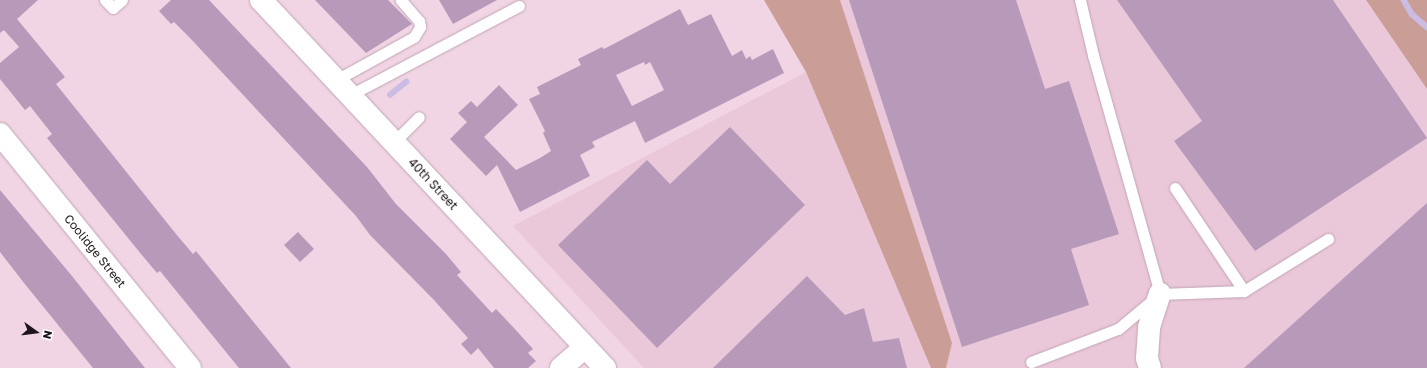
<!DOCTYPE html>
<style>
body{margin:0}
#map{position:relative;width:1427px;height:368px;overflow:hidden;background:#f1d5e4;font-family:"Golos Text",sans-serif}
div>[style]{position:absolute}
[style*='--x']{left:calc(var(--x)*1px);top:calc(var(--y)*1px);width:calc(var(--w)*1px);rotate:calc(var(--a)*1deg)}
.built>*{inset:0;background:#ebc7da}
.forest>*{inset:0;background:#cb9d97}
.stream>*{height:5.5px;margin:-2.75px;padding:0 2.75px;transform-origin:2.75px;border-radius:2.75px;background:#cbbce3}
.building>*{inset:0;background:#b79aba}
.roads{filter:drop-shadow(0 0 1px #c0a5b3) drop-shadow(0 0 1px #c0a5b3)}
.lane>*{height:11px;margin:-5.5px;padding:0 5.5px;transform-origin:5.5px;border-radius:5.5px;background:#fff}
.street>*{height:22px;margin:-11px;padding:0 11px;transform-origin:11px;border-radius:11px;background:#fff}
.secondary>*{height:22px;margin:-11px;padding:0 11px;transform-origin:11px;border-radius:11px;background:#fff}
span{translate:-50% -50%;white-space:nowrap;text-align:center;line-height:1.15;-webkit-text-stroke:4px #fff;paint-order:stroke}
.street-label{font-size:12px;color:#1e151a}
.north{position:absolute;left:16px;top:312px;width:40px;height:40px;-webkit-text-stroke:3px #fff;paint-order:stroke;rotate:104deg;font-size:11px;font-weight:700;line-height:16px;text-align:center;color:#1e151a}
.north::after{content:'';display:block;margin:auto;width:14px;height:18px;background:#1e151a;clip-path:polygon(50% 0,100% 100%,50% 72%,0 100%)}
</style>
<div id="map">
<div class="built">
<div style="clip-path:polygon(840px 0,1366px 0,1427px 89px,1427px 368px,946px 368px,952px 343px)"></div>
<div style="clip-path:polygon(806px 72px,931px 368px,644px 368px,513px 226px)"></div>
</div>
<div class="forest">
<div style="clip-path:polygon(764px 0,840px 0,952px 343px,946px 368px,931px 368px,806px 72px)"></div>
<div style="clip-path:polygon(1366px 0,1427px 0,1427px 89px)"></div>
</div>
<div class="stream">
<div style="--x:1404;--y:0;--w:16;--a:60"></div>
<div style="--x:1412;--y:14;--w:20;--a:41"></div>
<div style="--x:390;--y:95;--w:21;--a:-39"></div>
</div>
<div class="building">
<div style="clip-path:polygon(0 0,38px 0,17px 19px,65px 77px,56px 84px,176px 234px,193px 254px,196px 251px,291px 368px,239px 368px,160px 271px,157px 273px,141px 254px,47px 138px,52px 134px,30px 106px,25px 110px,0 79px,0 63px,19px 47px,4px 30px,0 33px)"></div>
<div style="clip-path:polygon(171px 0,209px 0,367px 167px,396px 204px,446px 254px,461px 272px,457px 275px,492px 313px,496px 309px,514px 328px,533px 349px,528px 353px,536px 361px,528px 368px,494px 368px,478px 348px,471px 355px,461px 344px,468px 338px,433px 299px,370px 235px,356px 216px,190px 38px,174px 22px,171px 24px,159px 11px)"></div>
<div style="clip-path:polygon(315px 0,388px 0,412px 24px,366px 53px)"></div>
<div style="clip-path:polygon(439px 0,497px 0,453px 24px)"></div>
<div style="clip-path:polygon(849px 0,1016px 0,1045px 89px,1069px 81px,1119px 234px,1071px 249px,1089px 305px,962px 347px)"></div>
<div style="clip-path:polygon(1117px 0,1333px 0,1427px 138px,1255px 251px,1174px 141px,1202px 121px)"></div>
<div style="clip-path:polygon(evenodd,680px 9px,688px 25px,711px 14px,732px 56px,742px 50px,746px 59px,750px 56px,752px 60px,773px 49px,784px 73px,645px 143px,635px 121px,592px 142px,595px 147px,580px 155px,590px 176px,520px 212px,497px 165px,486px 176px,450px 139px,467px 122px,458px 113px,471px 101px,477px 107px,499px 85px,518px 105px,484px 137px,516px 170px,540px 158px,551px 151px,543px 133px,545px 131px,529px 99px,540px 94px,537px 87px,581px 65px,578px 59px,602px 47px,604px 49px,680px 9px,644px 62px,645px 65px,650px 62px,664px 90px,632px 106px,616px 75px,644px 62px)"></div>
<div style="clip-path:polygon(730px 127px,805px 205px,657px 348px,558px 245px,647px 160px,670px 184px)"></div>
<div style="clip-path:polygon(0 190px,72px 276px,145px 368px,93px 368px,24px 283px,0 252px)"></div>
<div style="clip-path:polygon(1427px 203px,1427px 368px,1244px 368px)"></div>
<div style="clip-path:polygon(298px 232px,314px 249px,300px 262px,284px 245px)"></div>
<div style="clip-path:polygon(807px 276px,845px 315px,864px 308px,873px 342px,899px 338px,907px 368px,713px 368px)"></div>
</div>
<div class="roads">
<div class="lane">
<div style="--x:105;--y:0;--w:11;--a:45"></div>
<div style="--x:113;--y:8;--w:12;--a:-42"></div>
<div style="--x:1080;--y:0;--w:57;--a:76.7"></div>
<div style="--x:1093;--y:55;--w:248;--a:74.3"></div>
<div style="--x:336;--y:80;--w:89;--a:-28.9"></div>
<div style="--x:414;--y:37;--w:12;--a:-59"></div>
<div style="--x:420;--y:27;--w:6;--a:-99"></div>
<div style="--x:419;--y:21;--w:28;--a:-131"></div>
<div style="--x:350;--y:95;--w:191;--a:-27.8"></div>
<div style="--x:394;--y:142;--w:35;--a:-45"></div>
<div style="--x:1175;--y:188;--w:124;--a:56.2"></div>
<div style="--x:1031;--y:362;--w:93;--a:-20.8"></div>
<div style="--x:1118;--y:329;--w:55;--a:-39.8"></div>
<div style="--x:1160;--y:294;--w:84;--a:-2"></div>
<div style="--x:1244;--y:291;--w:99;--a:-31.8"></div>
</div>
<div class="street">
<div style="--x:0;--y:134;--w:301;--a:50.9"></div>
<div style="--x:561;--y:368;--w:32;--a:-41"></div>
<div style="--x:1150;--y:368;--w:10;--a:-107"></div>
<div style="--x:1147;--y:358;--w:31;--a:-86"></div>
<div style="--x:1149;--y:327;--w:35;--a:-72"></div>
</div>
<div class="secondary">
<div style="--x:261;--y:0;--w:504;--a:46.93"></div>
</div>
</div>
<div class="street-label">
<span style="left:433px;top:184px;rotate:47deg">40th Street</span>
<span style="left:95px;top:251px;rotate:51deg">Coolidge Street</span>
</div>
<div class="north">N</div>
</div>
